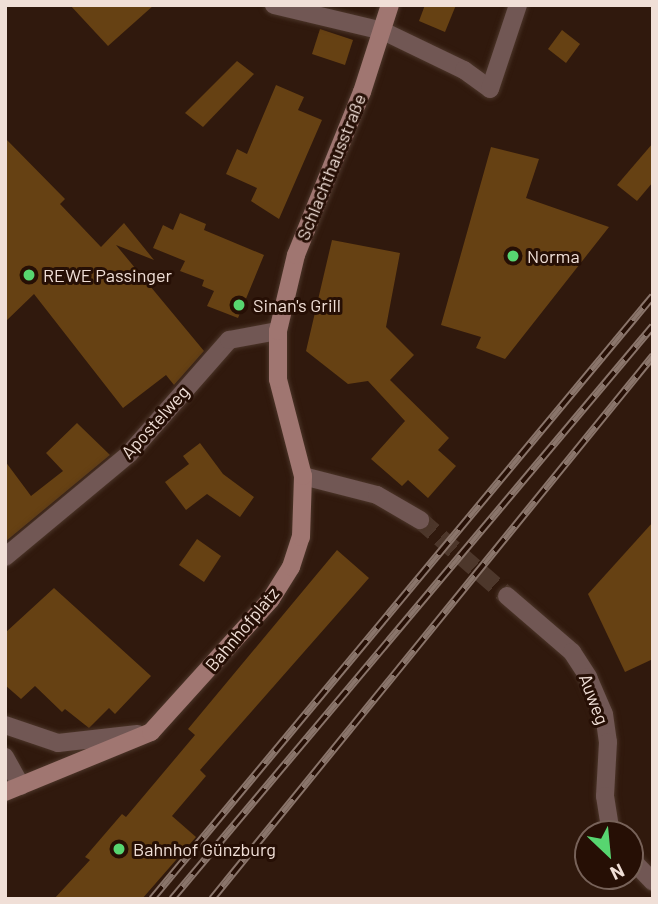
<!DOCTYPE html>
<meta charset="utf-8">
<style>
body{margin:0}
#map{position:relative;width:658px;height:904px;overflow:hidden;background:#30190d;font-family:Barlow,sans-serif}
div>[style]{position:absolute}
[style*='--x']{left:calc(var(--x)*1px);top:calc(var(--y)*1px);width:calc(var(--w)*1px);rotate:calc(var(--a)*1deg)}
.building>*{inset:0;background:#664113}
.street-tunnel>*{height:18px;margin-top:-9px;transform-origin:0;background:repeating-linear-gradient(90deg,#4d372b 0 18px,transparent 0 27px)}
.roads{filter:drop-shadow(0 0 2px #4b3529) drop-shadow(0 0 2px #4b3529)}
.street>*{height:18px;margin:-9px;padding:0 9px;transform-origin:9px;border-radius:9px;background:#715754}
.secondary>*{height:18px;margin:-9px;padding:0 9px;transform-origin:9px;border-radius:9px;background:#a07671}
.rail>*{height:8px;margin-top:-4px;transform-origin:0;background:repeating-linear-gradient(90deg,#260f05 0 16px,#8a756b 0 32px);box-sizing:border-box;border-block:2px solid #8a756b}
.dots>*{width:19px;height:19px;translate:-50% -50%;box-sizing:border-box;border:4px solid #260f05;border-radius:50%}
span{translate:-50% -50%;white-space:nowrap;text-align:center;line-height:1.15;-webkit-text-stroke:6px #260f05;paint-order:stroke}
.street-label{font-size:18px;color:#f0dfd7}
.poi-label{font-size:18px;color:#f0dfd7}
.left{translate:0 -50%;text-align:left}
.frame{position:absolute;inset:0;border:7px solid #f0dfd7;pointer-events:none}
.north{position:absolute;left:574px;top:820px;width:70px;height:70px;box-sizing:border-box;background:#260f05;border:2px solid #776259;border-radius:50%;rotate:154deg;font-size:19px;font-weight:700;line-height:28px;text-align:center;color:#f0dfd7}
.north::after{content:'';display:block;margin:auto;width:24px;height:32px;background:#57d570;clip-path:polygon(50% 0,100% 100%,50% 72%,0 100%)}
</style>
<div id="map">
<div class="building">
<div style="clip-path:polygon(70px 5px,154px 5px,108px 46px)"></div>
<div style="clip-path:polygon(425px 5px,456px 5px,445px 32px,419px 21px)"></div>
<div style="clip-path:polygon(320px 29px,353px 40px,345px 65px,312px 54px)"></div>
<div style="clip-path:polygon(562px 30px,580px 44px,566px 63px,548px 49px)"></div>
<div style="clip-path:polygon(237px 61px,254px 74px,203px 127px,185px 113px)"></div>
<div style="clip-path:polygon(276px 85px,304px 97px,298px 110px,322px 120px,279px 219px,251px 201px,257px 188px,226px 174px,237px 149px,247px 154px)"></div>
<div style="clip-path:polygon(5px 138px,65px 199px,60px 204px,101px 247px,124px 223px,154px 260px,116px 245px,204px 351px,174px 385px,166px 375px,123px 408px,34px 294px,5px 322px)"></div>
<div style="clip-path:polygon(653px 143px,653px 182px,637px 201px,617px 185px)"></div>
<div style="clip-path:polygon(491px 147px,539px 159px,526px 198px,609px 227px,505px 359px,476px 348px,481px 337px,441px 325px)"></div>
<div style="clip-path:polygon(180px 213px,206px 224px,204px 230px,264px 255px,238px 318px,207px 306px,214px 291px,202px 286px,204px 280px,180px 271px,185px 261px,153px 248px,163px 225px,173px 230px)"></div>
<div style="clip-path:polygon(332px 240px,400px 253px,386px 327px,414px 355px,390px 380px,449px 438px,438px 450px,456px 466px,428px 498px,408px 480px,402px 486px,371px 459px,405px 421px,368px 381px,348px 384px,306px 351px)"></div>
<div style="clip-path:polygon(77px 423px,110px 455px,5px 542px,5px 461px,31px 496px,63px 471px,46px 453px)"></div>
<div style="clip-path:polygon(200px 443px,223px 474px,254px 497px,240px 517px,207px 494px,186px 510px,165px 482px,189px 464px,183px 456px)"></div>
<div style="clip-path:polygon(653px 522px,653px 659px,625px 672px,588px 594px)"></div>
<div style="clip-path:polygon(197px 539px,221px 556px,204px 582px,179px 565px)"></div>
<div style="clip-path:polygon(337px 550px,369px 578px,200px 770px,206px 776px,172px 816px,196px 837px,142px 899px,54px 899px,90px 860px,85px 857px,122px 814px,126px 817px,195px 735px,188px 729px)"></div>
<div style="clip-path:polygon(54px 588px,151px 676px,115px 714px,109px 708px,89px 728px,65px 709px,62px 712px,35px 686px,21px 699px,5px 685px,5px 633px)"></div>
</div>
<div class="street-tunnel">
<div style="--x:420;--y:520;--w:116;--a:41.1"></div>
</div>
<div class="roads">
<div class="street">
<div style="--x:274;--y:5;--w:112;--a:13.4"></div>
<div style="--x:383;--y:31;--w:90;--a:25.7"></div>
<div style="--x:464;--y:70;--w:32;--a:36"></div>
<div style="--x:490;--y:89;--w:89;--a:-71.6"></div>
<div style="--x:303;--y:476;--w:76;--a:14.4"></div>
<div style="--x:377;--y:495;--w:50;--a:30.2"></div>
<div style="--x:5;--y:557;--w:161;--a:-39.7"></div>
<div style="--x:129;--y:454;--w:152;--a:-48.7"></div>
<div style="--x:229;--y:340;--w:50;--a:-10.4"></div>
<div style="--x:507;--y:596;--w:86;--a:40.7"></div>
<div style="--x:572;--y:652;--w:30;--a:57"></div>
<div style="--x:588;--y:677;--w:40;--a:66.6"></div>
<div style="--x:604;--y:714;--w:28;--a:82"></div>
<div style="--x:608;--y:742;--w:54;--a:93.2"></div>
<div style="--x:605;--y:796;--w:38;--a:81"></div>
<div style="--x:5;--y:725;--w:56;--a:18.8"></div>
<div style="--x:58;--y:743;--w:80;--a:-6.5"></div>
<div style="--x:5;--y:757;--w:33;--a:61"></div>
<div style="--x:630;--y:858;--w:33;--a:46"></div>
</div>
<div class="secondary">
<div style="--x:5;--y:792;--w:158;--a:-22.3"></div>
<div style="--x:151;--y:732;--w:179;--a:-47.9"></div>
<div style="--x:271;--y:599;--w:38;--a:-58"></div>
<div style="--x:291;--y:567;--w:32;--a:-72"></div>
<div style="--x:301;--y:537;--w:61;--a:-88.1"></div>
<div style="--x:303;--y:476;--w:100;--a:-104.5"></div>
<div style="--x:278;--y:379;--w:48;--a:-90"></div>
<div style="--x:278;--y:331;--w:78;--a:-76.7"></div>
<div style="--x:296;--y:255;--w:176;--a:-68"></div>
<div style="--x:362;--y:92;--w:91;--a:-72.2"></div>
</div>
</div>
<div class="rail">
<div style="--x:152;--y:899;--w:784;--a:-50.28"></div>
<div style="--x:172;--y:899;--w:748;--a:-49.99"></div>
<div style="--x:212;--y:899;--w:700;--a:-50.92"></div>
</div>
<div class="dots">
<div style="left:513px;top:256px;background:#57d570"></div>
<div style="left:29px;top:275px;background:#57d570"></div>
<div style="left:239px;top:305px;background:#57d570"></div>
<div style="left:119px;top:849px;background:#57d570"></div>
</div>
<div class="street-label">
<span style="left:331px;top:167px;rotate:-68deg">Schlachthausstraße</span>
<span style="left:155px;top:422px;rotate:-48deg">Apostelweg</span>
<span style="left:242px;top:629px;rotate:-50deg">Bahnhofplatz</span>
<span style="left:594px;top:699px;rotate:69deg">Auweg</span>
</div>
<div class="poi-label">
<span class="left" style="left:527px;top:256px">Norma</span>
<span class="left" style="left:43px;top:275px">REWE Passinger</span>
<span class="left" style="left:253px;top:305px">Sinan's Grill</span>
<span class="left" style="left:133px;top:849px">Bahnhof Günzburg</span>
</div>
<div class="frame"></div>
<div class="north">N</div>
</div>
